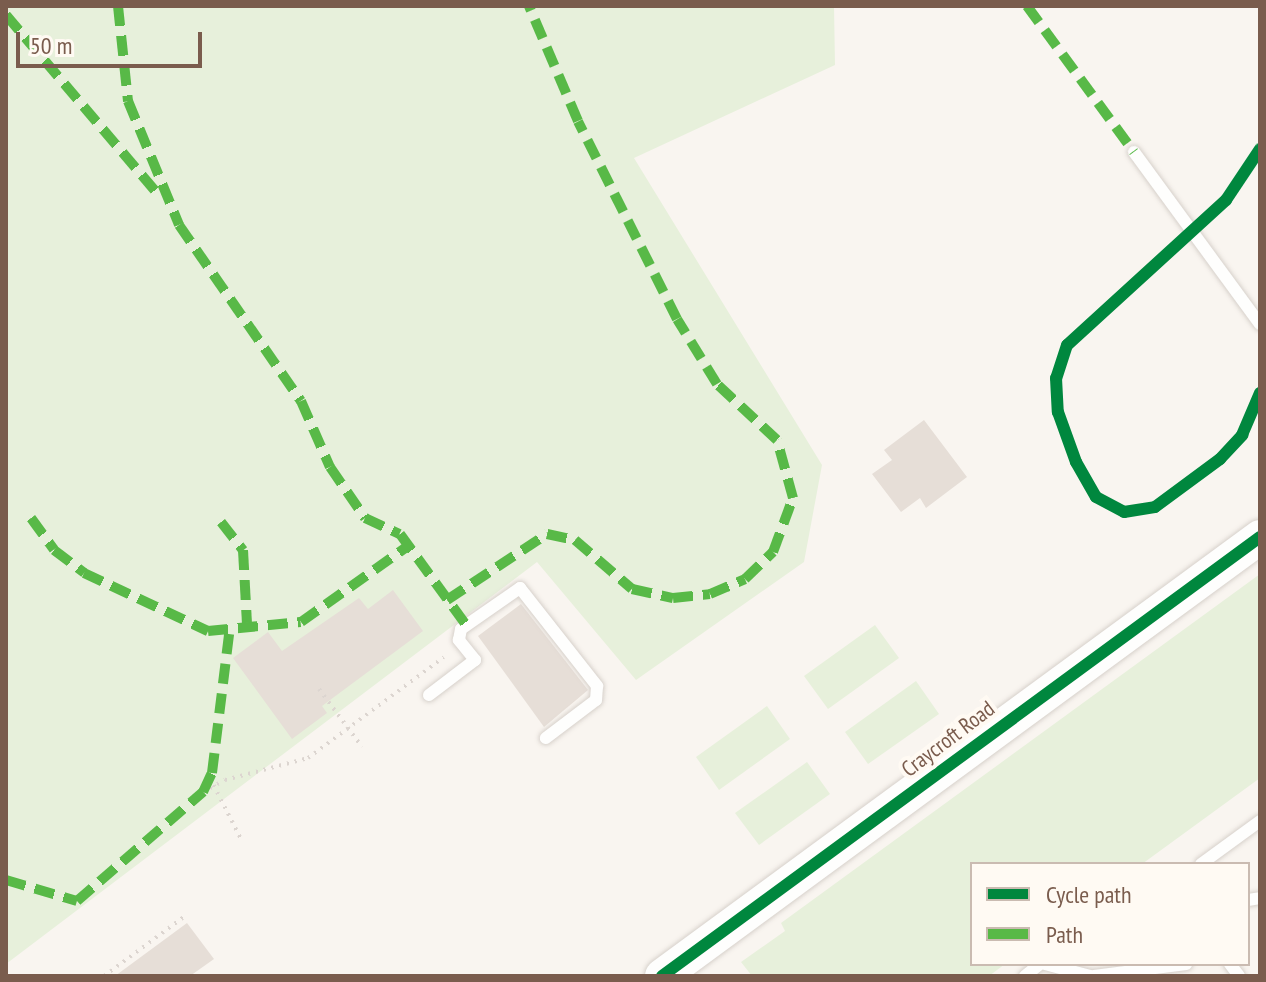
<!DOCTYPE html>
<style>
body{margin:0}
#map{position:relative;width:1266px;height:982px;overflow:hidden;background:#f9f5f0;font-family:"PT Sans Narrow",sans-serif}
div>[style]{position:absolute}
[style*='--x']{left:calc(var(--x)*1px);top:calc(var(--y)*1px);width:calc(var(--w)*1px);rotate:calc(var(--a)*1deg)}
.green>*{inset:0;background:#e7f0db}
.building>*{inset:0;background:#e6ded7}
.path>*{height:4px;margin-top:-2px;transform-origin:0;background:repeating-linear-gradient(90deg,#dcd5d0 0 2px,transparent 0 8px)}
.roads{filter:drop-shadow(0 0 2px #d7d1cb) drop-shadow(0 0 2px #d7d1cb)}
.lane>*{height:12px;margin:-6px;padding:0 6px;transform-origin:6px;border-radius:6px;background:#fefefd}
.secondary>*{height:34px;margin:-17px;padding:0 17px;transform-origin:17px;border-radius:17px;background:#fefefd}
.quiet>*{height:10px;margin-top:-5px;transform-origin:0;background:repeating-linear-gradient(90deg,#58b947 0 20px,transparent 0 30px)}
.cycleway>*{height:12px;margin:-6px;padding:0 6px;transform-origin:6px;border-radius:6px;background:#00873e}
span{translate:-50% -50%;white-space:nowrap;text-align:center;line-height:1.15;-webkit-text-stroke:8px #fffaf3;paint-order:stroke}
.street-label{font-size:22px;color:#7a5c4d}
.frame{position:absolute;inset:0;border:8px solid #7a5c4d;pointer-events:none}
.legend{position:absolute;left:970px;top:862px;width:280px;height:104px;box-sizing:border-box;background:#fffaf3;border:2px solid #cabbb1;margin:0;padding:10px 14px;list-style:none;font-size:24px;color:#7a5c4d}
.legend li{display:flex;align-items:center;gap:16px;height:40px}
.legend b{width:40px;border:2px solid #cabbb1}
.scale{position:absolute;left:16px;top:32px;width:186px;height:36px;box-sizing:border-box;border:4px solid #7a5c4d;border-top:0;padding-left:10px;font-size:24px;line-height:28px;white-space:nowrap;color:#7a5c4d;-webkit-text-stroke:6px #fffaf3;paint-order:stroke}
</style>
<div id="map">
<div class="green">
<div style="clip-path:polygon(6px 6px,834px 6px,835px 65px,634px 158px,822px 465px,804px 562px,636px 680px,537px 562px,6px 964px)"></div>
<div style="clip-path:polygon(1260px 574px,1260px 778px,1142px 864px,972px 864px,972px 964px,1005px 964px,989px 976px,752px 976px,741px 962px,785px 931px,781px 923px)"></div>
<div style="clip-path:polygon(875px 625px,899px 658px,828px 709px,804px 676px)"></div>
<div style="clip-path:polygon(916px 681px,939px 714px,868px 764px,845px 732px)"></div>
<div style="clip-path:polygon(767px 706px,790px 739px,719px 790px,696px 757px)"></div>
<div style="clip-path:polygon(807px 762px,830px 794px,759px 845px,735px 813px)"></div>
</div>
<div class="building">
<div style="clip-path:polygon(924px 420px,967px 477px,926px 508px,920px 498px,901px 512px,872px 474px,892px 460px,884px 450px)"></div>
<div style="clip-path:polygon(393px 590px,423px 631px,322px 706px,327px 713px,292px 739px,233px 658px,268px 632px,282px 651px,359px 598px,368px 609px)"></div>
<div style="clip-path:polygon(521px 604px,588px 690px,544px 727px,478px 636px)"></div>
<div style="clip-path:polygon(187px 923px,214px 959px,190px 976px,115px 976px)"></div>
</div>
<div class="path">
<div style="--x:319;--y:689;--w:72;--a:53.4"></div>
<div style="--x:210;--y:778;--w:68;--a:63.1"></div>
<div style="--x:203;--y:792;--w:25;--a:-29"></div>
<div style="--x:225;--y:780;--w:86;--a:-14.8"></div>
<div style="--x:308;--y:758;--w:169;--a:-36.6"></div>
<div style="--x:104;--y:976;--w:101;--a:-36.5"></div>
</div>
<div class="roads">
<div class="lane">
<div style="--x:1134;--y:152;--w:213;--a:53.8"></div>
<div style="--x:429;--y:695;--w:58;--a:-37.3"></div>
<div style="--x:475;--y:660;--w:26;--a:-129"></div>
<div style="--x:459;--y:640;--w:11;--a:-80"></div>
<div style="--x:461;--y:629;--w:72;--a:-34.8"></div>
<div style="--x:520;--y:588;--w:125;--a:51.8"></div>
<div style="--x:597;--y:686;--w:14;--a:94"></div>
<div style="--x:596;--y:700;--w:63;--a:142.8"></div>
<div style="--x:1201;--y:864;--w:73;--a:-36.1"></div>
<div style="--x:1248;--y:900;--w:12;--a:-9"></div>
<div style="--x:1045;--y:964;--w:47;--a:14.9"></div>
<div style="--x:1230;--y:964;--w:15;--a:53"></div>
<div style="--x:1025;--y:976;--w:19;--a:-39"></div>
<div style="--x:1094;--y:976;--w:93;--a:-7.4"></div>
</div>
<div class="secondary">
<div style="--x:662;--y:976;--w:742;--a:-36.28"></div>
</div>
</div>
<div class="quiet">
<div style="--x:118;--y:6;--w:96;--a:84"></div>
<div style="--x:128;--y:101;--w:134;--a:67.6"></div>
<div style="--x:179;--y:225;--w:214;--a:55.3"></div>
<div style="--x:301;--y:401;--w:72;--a:66.3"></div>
<div style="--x:330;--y:467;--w:62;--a:55.5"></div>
<div style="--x:365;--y:518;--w:38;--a:25"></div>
<div style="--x:400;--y:534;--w:112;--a:54"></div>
<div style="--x:1027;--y:6;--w:181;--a:53.8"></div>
<div style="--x:6;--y:15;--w:235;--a:49.7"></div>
<div style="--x:31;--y:518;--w:39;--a:54"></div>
<div style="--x:54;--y:550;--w:38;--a:37"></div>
<div style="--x:84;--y:573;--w:137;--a:25.1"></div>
<div style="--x:208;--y:631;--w:93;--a:-5.5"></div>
<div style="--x:301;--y:622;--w:131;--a:-35.4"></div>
<div style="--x:221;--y:522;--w:36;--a:52"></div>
<div style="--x:243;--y:550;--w:73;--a:86.9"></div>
<div style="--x:447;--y:600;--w:120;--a:-33.4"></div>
<div style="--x:547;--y:534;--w:29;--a:12"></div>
<div style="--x:575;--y:540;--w:75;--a:40.7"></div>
<div style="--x:632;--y:589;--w:42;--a:12.4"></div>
<div style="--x:673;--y:598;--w:37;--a:-6"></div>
<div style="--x:710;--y:594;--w:38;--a:-23"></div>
<div style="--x:745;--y:579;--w:39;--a:-44"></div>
<div style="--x:773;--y:552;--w:58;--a:-69.7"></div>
<div style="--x:793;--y:498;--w:60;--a:-105.4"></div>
<div style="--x:777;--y:440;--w:82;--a:-137"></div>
<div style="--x:717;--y:384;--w:76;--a:-121.6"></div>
<div style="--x:677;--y:319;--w:221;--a:-116.6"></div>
<div style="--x:578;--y:121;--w:125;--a:-113.1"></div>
<div style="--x:6;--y:880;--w:74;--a:16.5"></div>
<div style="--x:77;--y:901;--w:167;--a:-40.9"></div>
<div style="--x:203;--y:792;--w:21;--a:-65"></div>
<div style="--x:212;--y:773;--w:148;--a:-83"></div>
</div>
<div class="cycleway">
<div style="--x:1260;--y:149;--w:61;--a:123.7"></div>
<div style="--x:1226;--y:200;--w:215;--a:137.6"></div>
<div style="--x:1067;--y:345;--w:35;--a:108"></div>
<div style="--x:1056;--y:378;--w:34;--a:87"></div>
<div style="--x:1058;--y:412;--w:53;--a:70.2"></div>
<div style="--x:1076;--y:462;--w:40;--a:60.3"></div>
<div style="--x:1096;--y:497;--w:32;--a:28"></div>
<div style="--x:1124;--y:512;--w:31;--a:-9"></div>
<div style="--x:1155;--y:507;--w:81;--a:-36.4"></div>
<div style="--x:1220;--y:459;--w:33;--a:-47"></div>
<div style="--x:1242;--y:435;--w:46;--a:-66.8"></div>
<div style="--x:662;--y:976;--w:742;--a:-36.28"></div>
</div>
<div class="street-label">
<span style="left:948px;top:739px;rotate:-37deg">Craycroft Road</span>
</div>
<div class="frame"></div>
<ul class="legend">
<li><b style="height:10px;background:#00873e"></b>Cycle path</li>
<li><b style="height:10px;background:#58b947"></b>Path</li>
</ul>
<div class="scale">50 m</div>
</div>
